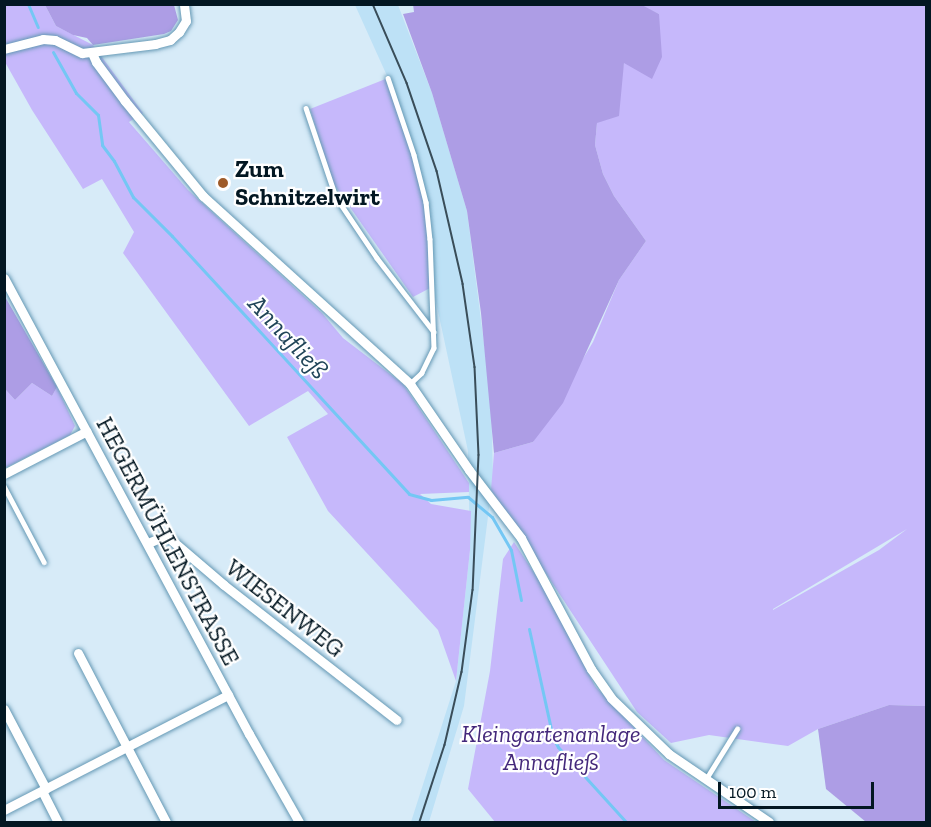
<!DOCTYPE html>
<meta charset="utf-8">
<style>
body{margin:0}
#map{position:relative;width:931px;height:827px;overflow:hidden;background:#d7ebf8;font-family:"Zilla Slab",serif}
div>[style]{position:absolute}
[style*='--x']{left:calc(var(--x)*1px);top:calc(var(--y)*1px);width:calc(var(--w)*1px);rotate:calc(var(--a)*1deg)}
.built>*{inset:0;background:#bde1f6}
.green>*{inset:0;background:#c6b8fb}
.forest>*{inset:0;background:#ad9de5}
.stream>*{height:3px;margin:-1.5px;padding:0 1.5px;transform-origin:1.5px;border-radius:1.5px;background:#74c7f4}
.roads{filter:drop-shadow(0 0 2px #6498b4) drop-shadow(0 0 2px #6498b4)}
.service>*{height:4.5px;margin:-2.25px;padding:0 2.25px;transform-origin:2.25px;border-radius:2.25px;background:#fff}
.minor>*{height:9px;margin:-4.5px;padding:0 4.5px;transform-origin:4.5px;border-radius:4.5px;background:#fff}
.tram>*{height:1.5px;margin:-0.75px;padding:0 0.75px;transform-origin:0.75px;border-radius:0.75px;background:#394d59}
.dots>*{width:16px;height:16px;translate:-50% -50%;box-sizing:border-box;border:3px solid #fff;border-radius:50%}
span{translate:-50% -50%;white-space:nowrap;text-align:center;line-height:1.15;-webkit-text-stroke:4.5px #fff;paint-order:stroke}
.poi-label{font-size:24px;color:#031722;font-weight:700}
.left{translate:0 -50%;text-align:left}
.street-label{font-size:24px;color:#031722}
.park-label{font-size:24px;color:#44287b;font-style:italic}
.water-label{font-size:26px;color:#214559;font-style:italic}
.frame{position:absolute;inset:0;border:6px solid #031722;pointer-events:none}
.scale{position:absolute;left:718px;top:782px;width:156px;height:27px;box-sizing:border-box;border:3px solid #031722;border-top:0;padding-left:8px;font-size:18px;line-height:21px;white-space:nowrap;color:#031722;-webkit-text-stroke:4px #fff;paint-order:stroke}
</style>
<div id="map">
<div class="built">
<div style="clip-path:polygon(355px 5px,398px 5px,432px 93px,467px 211px,491px 398px,493px 477px,464px 706px,429px 822px,411px 822px,456px 681px,470px 550px,468px 451px,388px 78px)"></div>
</div>
<div class="green">
<div style="clip-path:polygon(4px 5px,45px 5px,56px 26px,93px 45px,143px 113px,129px 122px,188px 190px,322px 313px,343px 338px,403px 384px,469px 483px,469px 492px,420px 494px,431px 504px,471px 511px,470px 550px,456px 681px,438px 630px,328px 511px,287px 437px,328px 414px,308px 391px,249px 426px,123px 253px,134px 232px,102px 179px,83px 189px,32px 110px,5px 62px)"></div>
<div style="clip-path:polygon(evenodd,640px 5px,926px 5px,926px 706px,889px 705px,818px 729px,788px 746px,709px 735px,671px 743px,637px 712px,491px 490px,494px 453px,533px 442px,593px 342px,619px 280px,646px 241px,614px 196px,603px 174px,595px 145px,597px 123px,621px 76px,624px 63px,659px 14px,640px 5px,907px 529px,879px 550px,773px 610px,773px 609px,907px 529px)"></div>
<div style="clip-path:polygon(388px 78px,426px 202px,432px 287px,413px 297px,333px 183px,310px 109px)"></div>
<div style="clip-path:polygon(32px 383px,52px 396px,57px 387px,75px 426px,70px 435px,5px 468px,5px 389px,15px 400px)"></div>
<div style="clip-path:polygon(514px 542px,540px 582px,595px 686px,664px 760px,756px 822px,495px 822px,468px 789px,490px 671px,503px 559px)"></div>
</div>
<div class="forest">
<div style="clip-path:polygon(413px 4px,640px 4px,659px 14px,662px 57px,652px 79px,624px 63px,619px 116px,597px 123px,595px 145px,603px 174px,614px 196px,646px 241px,619px 280px,563px 403px,533px 442px,494px 453px,481px 313px,467px 211px,432px 93px,403px 14px,414px 12px)"></div>
<div style="clip-path:polygon(45px 5px,174px 5px,178px 20px,171px 31px,164px 34px,93px 45px,87px 38px,73px 35px,56px 26px)"></div>
<div style="clip-path:polygon(4px 295px,57px 387px,52px 396px,32px 383px,15px 400px,5px 389px)"></div>
<div style="clip-path:polygon(889px 705px,926px 706px,926px 822px,866px 822px,826px 789px,818px 729px)"></div>
</div>
<div class="stream">
<div style="--x:28;--y:4;--w:25;--a:67"></div>
<div style="--x:53;--y:52;--w:47;--a:60.7"></div>
<div style="--x:76;--y:93;--w:31;--a:45"></div>
<div style="--x:98;--y:115;--w:30;--a:82"></div>
<div style="--x:102;--y:145;--w:20;--a:53"></div>
<div style="--x:114;--y:161;--w:41;--a:62.2"></div>
<div style="--x:133;--y:197;--w:55;--a:45"></div>
<div style="--x:172;--y:236;--w:350;--a:47.4"></div>
<div style="--x:409;--y:494;--w:23;--a:15"></div>
<div style="--x:431;--y:500;--w:37;--a:-5"></div>
<div style="--x:468;--y:497;--w:31;--a:40"></div>
<div style="--x:492;--y:517;--w:38;--a:60"></div>
<div style="--x:511;--y:550;--w:51;--a:78.7"></div>
<div style="--x:529;--y:629;--w:112;--a:77.6"></div>
<div style="--x:553;--y:738;--w:10;--a:61"></div>
<div style="--x:558;--y:747;--w:101;--a:47.8"></div>
</div>
<div class="roads">
<div class="service">
<div style="--x:388;--y:78;--w:81;--a:71.3"></div>
<div style="--x:414;--y:155;--w:49;--a:75.7"></div>
<div style="--x:426;--y:202;--w:37;--a:84"></div>
<div style="--x:430;--y:239;--w:109;--a:87.9"></div>
<div style="--x:434;--y:348;--w:28;--a:116"></div>
<div style="--x:422;--y:373;--w:16;--a:137"></div>
<div style="--x:306;--y:108;--w:94;--a:71.4"></div>
<div style="--x:336;--y:197;--w:73;--a:56.1"></div>
<div style="--x:377;--y:258;--w:93;--a:52.4"></div>
<div style="--x:4;--y:486;--w:86;--a:62.2"></div>
<div style="--x:706;--y:779;--w:59;--a:-58.2"></div>
</div>
<div class="minor">
<div style="--x:4;--y:49;--w:40;--a:-14.4"></div>
<div style="--x:43;--y:39;--w:12;--a:5"></div>
<div style="--x:55;--y:40;--w:30;--a:26"></div>
<div style="--x:82;--y:53;--w:74;--a:-7"></div>
<div style="--x:155;--y:44;--w:16;--a:-15"></div>
<div style="--x:170;--y:40;--w:12;--a:-42"></div>
<div style="--x:179;--y:32;--w:13;--a:-58"></div>
<div style="--x:186;--y:21;--w:17;--a:-97"></div>
<div style="--x:92;--y:53;--w:10;--a:66"></div>
<div style="--x:96;--y:62;--w:49;--a:53.4"></div>
<div style="--x:125;--y:101;--w:123;--a:50.6"></div>
<div style="--x:203;--y:196;--w:280;--a:42.2"></div>
<div style="--x:410;--y:384;--w:104;--a:55.5"></div>
<div style="--x:469;--y:470;--w:86;--a:52.6"></div>
<div style="--x:521;--y:538;--w:149;--a:61.9"></div>
<div style="--x:591;--y:669;--w:35;--a:55"></div>
<div style="--x:611;--y:698;--w:81;--a:44"></div>
<div style="--x:669;--y:754;--w:121;--a:34.2"></div>
<div style="--x:4;--y:278;--w:518;--a:61.75"></div>
<div style="--x:249;--y:734;--w:101;--a:60.4"></div>
<div style="--x:4;--y:474;--w:93;--a:-27.4"></div>
<div style="--x:148;--y:543;--w:15;--a:-23"></div>
<div style="--x:162;--y:537;--w:7;--a:8"></div>
<div style="--x:169;--y:538;--w:72;--a:40.5"></div>
<div style="--x:224;--y:585;--w:219;--a:38"></div>
<div style="--x:78;--y:653;--w:191;--a:62.5"></div>
<div style="--x:4;--y:709;--w:90;--a:62.3"></div>
<div style="--x:42;--y:791;--w:35;--a:63"></div>
<div style="--x:4;--y:810;--w:252;--a:-27.2"></div>
</div>
</div>
<div class="tram">
<div style="--x:373;--y:4;--w:86;--a:66.7"></div>
<div style="--x:407;--y:83;--w:93;--a:71.2"></div>
<div style="--x:437;--y:171;--w:116;--a:77"></div>
<div style="--x:463;--y:284;--w:84;--a:81.8"></div>
<div style="--x:475;--y:367;--w:88;--a:87.4"></div>
<div style="--x:479;--y:455;--w:135;--a:92.5"></div>
<div style="--x:473;--y:590;--w:83;--a:97.6"></div>
<div style="--x:462;--y:672;--w:75;--a:103.1"></div>
<div style="--x:445;--y:745;--w:81;--a:108"></div>
</div>
<div class="dots">
<div style="left:223px;top:183px;background:#9e5b2a"></div>
</div>
<div class="poi-label">
<span class="left" style="left:235px;top:183px">Zum<br>Schnitzelwirt</span>
</div>
<div class="street-label">
<span style="left:168px;top:541px;rotate:62deg">HEGERMÜHLENSTRASSE</span>
<span style="left:285px;top:608px;rotate:38deg">WIESENWEG</span>
</div>
<div class="park-label">
<span style="left:551px;top:748px">Kleingartenanlage<br>Annafließ</span>
</div>
<div class="water-label">
<span style="left:288px;top:337px;rotate:47deg">Annafließ</span>
</div>
<div class="frame"></div>
<div class="scale">100 m</div>
</div>
